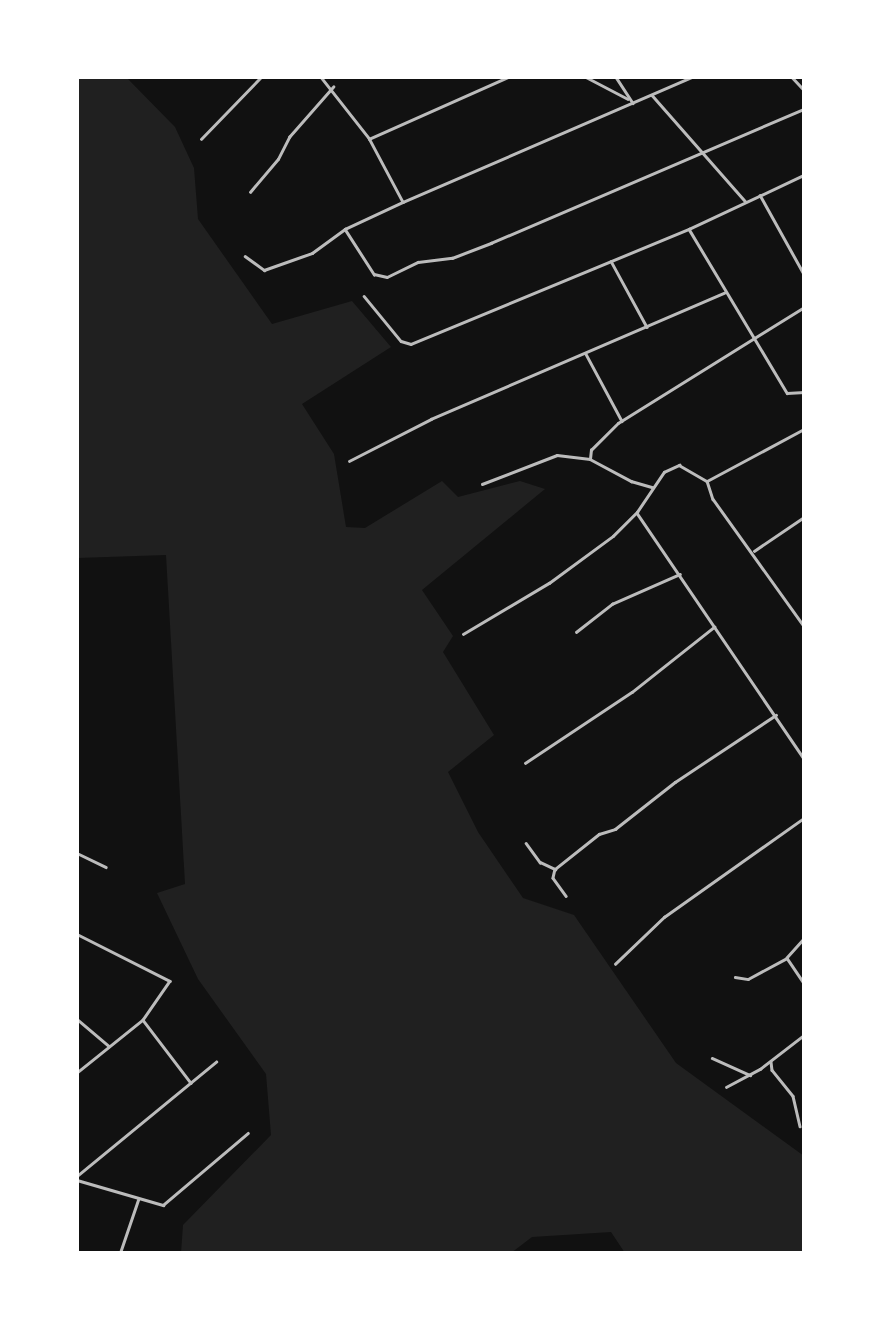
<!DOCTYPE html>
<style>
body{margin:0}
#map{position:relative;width:881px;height:1330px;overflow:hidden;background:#111;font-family:"Golos Text",sans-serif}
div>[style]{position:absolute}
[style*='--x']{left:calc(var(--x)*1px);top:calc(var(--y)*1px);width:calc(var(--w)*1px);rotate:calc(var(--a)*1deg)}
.green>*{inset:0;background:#202020}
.minor>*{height:2.5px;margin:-1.25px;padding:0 1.25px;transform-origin:1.25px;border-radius:1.25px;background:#bcbcbc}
span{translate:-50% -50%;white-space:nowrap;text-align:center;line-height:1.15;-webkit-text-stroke:5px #fff;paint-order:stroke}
.frame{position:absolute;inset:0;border:79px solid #fff;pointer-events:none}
</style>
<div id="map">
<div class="green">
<div style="clip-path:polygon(77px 77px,126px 77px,175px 127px,194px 168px,198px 219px,272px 324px,352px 301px,391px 347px,302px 404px,334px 454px,346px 527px,365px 528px,442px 481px,458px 497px,520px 481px,545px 489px,422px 590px,453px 636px,443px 652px,494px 735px,448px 772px,478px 832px,523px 898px,574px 915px,676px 1063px,804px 1156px,804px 1253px,625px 1253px,611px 1232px,532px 1237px,511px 1253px,181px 1253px,183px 1225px,271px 1135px,266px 1074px,198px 979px,157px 893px,185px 884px,166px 555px,77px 558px)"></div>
</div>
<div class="minor">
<div style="--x:321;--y:77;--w:78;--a:51.8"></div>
<div style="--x:369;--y:138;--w:72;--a:62"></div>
<div style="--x:586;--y:77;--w:47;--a:27.6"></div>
<div style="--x:616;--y:77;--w:31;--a:57"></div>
<div style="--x:792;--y:77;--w:18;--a:47"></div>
<div style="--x:652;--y:95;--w:141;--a:48.7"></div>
<div style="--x:201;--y:139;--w:86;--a:-45.9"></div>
<div style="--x:369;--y:139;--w:152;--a:-24"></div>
<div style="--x:250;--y:192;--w:43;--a:-49.7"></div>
<div style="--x:278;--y:159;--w:25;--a:-63"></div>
<div style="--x:289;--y:137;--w:67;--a:-48.7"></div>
<div style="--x:760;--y:195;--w:90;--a:60.9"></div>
<div style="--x:345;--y:229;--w:54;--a:57.2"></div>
<div style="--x:374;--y:274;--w:13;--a:13"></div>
<div style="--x:387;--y:277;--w:34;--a:-26"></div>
<div style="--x:418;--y:262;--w:34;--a:-7"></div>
<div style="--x:452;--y:258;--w:42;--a:-21"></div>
<div style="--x:491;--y:243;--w:340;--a:-23.2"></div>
<div style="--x:689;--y:229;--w:191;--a:59.1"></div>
<div style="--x:787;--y:393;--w:17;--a:-3"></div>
<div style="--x:245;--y:256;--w:24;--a:36"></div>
<div style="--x:264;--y:270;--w:51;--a:-19.5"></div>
<div style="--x:312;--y:253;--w:41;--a:-36"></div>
<div style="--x:345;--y:229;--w:64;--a:-25"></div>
<div style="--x:403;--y:202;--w:315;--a:-23.4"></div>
<div style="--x:611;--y:261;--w:75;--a:61.4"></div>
<div style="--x:364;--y:296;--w:58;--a:50.6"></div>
<div style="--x:401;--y:341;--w:10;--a:17"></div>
<div style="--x:411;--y:344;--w:301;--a:-22.5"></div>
<div style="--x:689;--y:229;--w:127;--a:-25.2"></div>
<div style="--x:586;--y:354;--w:76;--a:61.8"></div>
<div style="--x:590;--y:459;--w:9;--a:-84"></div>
<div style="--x:591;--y:450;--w:38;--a:-45"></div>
<div style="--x:618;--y:423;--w:219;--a:-31.9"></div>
<div style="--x:349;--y:461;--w:92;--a:-27.1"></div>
<div style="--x:431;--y:419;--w:319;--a:-23.3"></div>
<div style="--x:707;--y:481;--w:110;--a:-28.2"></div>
<div style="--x:482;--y:484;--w:80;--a:-21.1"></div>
<div style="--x:557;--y:455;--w:33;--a:7"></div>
<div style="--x:590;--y:459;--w:47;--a:28.2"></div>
<div style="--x:631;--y:481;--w:22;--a:16"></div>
<div style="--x:637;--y:513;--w:297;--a:55.8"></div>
<div style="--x:754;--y:551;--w:60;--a:-34.2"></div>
<div style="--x:576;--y:632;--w:46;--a:-37.9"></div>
<div style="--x:612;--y:604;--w:74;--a:-23.8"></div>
<div style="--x:463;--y:634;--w:100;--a:-30.7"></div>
<div style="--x:549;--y:583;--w:79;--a:-36.3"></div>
<div style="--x:613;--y:536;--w:34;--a:-45"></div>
<div style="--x:637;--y:512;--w:48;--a:-56"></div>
<div style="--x:664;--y:472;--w:17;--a:-25"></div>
<div style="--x:679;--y:465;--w:32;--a:30"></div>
<div style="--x:707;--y:481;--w:19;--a:72"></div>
<div style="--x:713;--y:499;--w:156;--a:54.4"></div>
<div style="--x:525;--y:763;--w:128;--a:-33.6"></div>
<div style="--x:632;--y:692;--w:105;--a:-38.4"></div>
<div style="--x:526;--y:843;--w:24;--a:54"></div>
<div style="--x:540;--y:862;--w:17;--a:25"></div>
<div style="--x:555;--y:869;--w:56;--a:-38.5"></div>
<div style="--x:599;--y:834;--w:17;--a:-17"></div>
<div style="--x:615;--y:829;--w:76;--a:-38.1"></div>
<div style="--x:675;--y:782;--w:121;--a:-33.6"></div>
<div style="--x:77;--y:853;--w:32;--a:26"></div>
<div style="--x:555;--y:869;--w:9;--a:103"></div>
<div style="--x:553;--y:878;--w:22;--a:54"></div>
<div style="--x:77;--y:934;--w:104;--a:26.8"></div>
<div style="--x:170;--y:981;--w:47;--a:124.7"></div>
<div style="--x:143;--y:1020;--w:85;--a:141.2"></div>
<div style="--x:804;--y:939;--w:25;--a:132"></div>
<div style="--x:787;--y:958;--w:30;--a:56"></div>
<div style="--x:615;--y:964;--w:68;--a:-43.8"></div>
<div style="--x:664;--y:917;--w:171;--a:-35.3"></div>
<div style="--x:735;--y:977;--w:13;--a:9"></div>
<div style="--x:748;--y:979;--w:44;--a:-28.3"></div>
<div style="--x:77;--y:1019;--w:42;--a:40.2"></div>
<div style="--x:143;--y:1020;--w:79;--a:52.7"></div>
<div style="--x:712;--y:1058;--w:42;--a:24.1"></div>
<div style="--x:771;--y:1062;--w:8;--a:83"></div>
<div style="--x:772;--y:1070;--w:33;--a:51"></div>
<div style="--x:793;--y:1096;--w:31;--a:77"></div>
<div style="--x:726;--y:1087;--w:38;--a:-28"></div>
<div style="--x:760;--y:1069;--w:56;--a:-37.7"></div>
<div style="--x:77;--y:1176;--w:180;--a:-39.4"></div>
<div style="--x:77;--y:1180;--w:90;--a:16.2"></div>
<div style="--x:163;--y:1205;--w:111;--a:-40.3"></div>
<div style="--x:120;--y:1253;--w:56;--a:-71.2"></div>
</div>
<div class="frame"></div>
</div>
